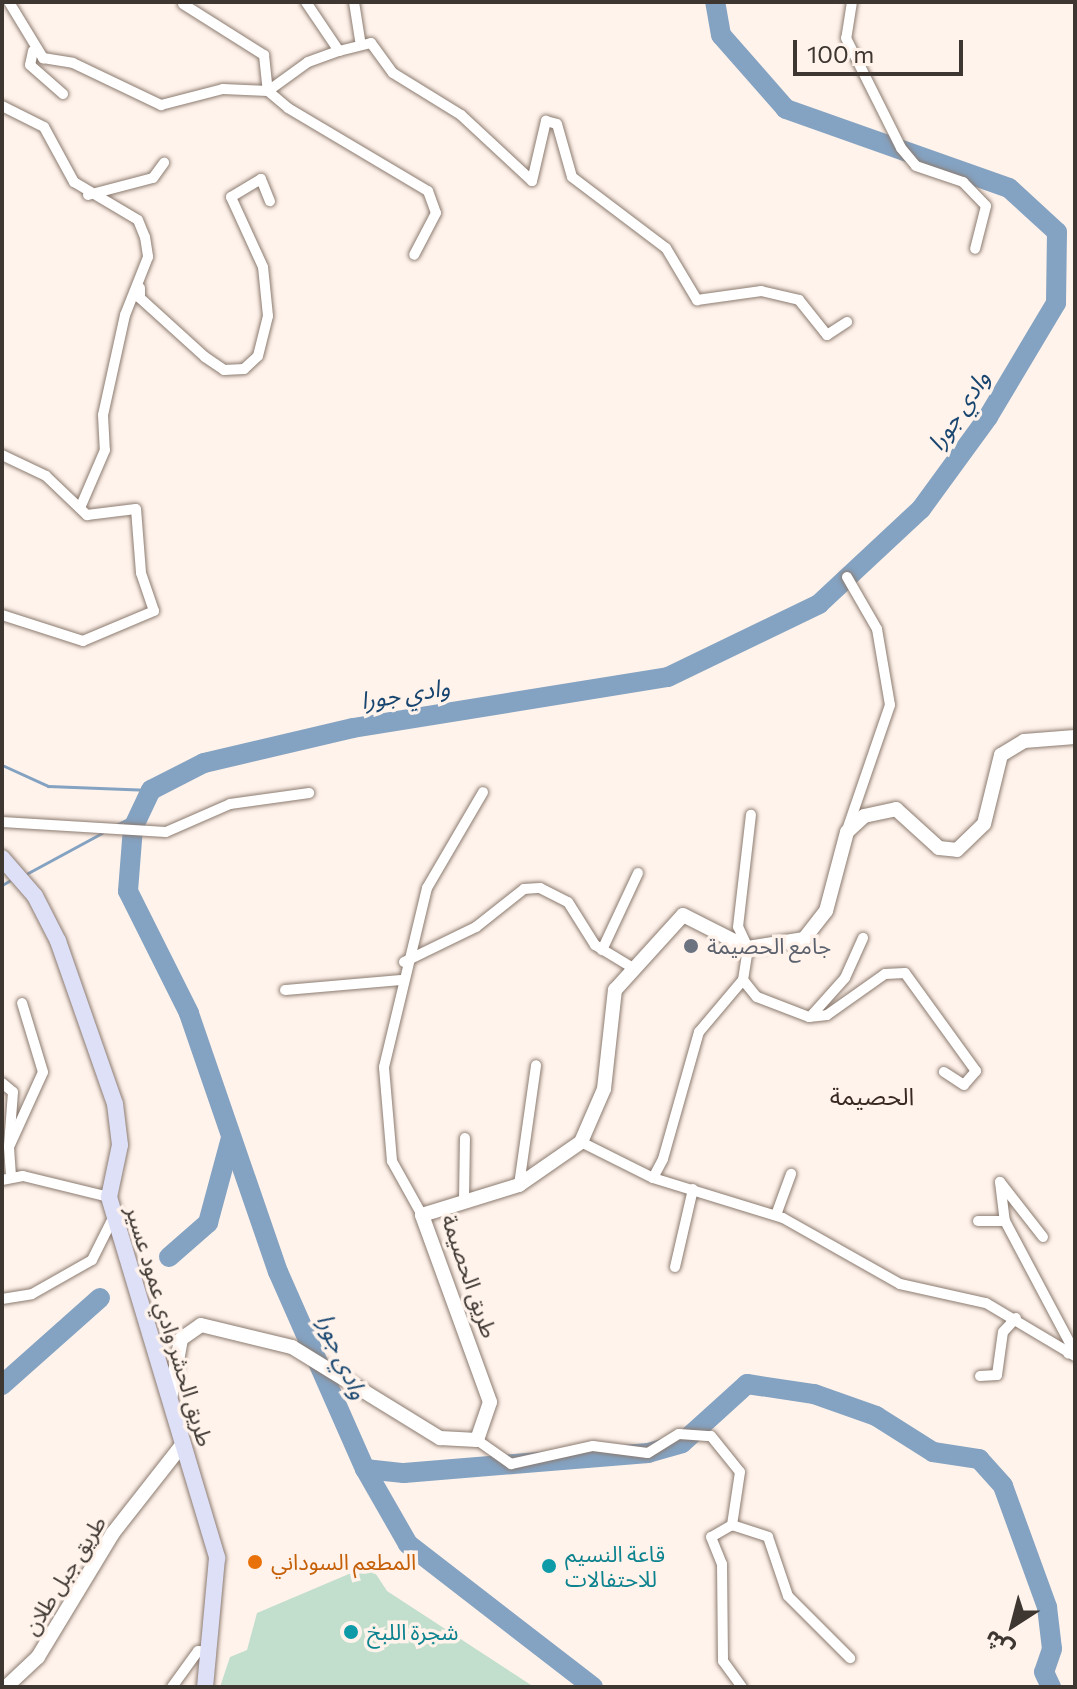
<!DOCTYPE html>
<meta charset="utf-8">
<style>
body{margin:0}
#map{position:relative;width:1077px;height:1689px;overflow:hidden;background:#fff3eb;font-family:Commissioner,"Noto Sans Arabic",sans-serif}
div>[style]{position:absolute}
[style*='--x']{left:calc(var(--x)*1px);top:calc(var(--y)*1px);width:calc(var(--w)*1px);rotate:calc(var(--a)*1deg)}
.green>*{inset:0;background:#c2decd}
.stream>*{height:3px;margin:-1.5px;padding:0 1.5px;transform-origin:1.5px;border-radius:1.5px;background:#84a2c1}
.river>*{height:20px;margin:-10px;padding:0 10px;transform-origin:10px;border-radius:10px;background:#84a2c1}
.roads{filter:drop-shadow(0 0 2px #8c7b70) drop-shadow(0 0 2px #8c7b70)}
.street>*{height:10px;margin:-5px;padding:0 5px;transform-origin:5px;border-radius:5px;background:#fff}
.secondary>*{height:14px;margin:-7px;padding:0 7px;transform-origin:7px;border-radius:7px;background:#fff}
.primary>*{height:16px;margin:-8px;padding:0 8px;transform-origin:8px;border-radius:8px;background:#dee0f8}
.dots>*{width:22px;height:22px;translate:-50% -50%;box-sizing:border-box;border:4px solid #fff3eb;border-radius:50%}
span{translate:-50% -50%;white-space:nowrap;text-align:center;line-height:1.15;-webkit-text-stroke:7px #fff3eb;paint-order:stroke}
.worship-label{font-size:22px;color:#5b616d}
.left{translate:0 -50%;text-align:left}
.street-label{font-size:22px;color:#3d3631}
.culture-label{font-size:22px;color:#0d838f}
.food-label{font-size:22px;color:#c56008}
.water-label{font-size:24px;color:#17456f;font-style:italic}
.neighbourhood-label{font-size:24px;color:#392a21}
.frame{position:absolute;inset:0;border:4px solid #3d3631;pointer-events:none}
.north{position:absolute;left:973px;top:1585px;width:80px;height:80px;-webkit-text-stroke:6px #fff3eb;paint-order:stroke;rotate:216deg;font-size:22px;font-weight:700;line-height:32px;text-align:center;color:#3d3631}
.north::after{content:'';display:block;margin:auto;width:28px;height:36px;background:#3d3631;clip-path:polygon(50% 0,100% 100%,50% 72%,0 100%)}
.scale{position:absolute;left:793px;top:40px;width:170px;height:36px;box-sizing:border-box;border:4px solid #3d3631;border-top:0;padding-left:10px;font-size:24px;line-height:28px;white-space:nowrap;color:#3d3631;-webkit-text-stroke:6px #fff3eb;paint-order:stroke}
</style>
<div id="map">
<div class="green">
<div style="clip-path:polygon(370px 1565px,387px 1591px,534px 1687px,220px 1687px,230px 1657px,247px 1650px,257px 1613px)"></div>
</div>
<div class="stream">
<div style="--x:2;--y:765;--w:51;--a:24.5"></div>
<div style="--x:48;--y:786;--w:103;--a:2.2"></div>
<div style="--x:116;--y:825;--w:28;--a:-27"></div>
<div style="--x:28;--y:873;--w:84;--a:-28.4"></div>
<div style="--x:2;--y:885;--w:8;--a:-30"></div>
</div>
<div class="river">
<div style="--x:169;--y:1257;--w:52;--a:-41.1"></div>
<div style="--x:208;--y:1223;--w:88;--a:-74.9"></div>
<div style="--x:2;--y:1385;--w:131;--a:-41.6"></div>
<div style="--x:365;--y:1469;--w:39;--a:6"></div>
<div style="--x:404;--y:1473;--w:245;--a:-4.7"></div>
<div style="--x:648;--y:1453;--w:35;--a:-16"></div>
<div style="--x:682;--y:1443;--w:88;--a:-42.2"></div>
<div style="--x:747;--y:1384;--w:68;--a:8.5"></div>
<div style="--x:814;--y:1394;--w:66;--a:19.5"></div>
<div style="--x:876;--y:1416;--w:67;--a:32.3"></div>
<div style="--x:933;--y:1452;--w:47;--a:8.7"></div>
<div style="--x:979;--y:1459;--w:36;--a:48"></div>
<div style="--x:1003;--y:1486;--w:129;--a:70"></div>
<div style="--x:1047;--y:1607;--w:42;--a:83.2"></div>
<div style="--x:1052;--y:1649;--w:24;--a:109"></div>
<div style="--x:1044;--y:1672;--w:17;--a:65"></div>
<div style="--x:593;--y:1687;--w:234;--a:-142.3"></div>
<div style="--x:408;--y:1544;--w:86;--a:-119.8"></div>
<div style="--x:365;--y:1469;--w:215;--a:-113.8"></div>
<div style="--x:278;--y:1272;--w:274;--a:-109"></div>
<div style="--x:189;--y:1013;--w:136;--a:-116.6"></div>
<div style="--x:128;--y:891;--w:63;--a:-85.5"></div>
<div style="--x:133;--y:828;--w:42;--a:-64.7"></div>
<div style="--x:151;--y:790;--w:59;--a:-27"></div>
<div style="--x:204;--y:763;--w:153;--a:-13.2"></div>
<div style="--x:353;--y:728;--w:319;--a:-9.2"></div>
<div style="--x:668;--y:677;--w:168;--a:-25.8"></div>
<div style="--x:819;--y:604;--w:139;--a:-43"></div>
<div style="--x:921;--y:509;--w:114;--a:-53.9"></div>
<div style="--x:988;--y:417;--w:133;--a:-59.2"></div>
<div style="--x:1056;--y:303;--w:71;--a:-89.2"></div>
<div style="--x:1057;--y:232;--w:65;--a:-137.5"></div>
<div style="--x:1009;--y:188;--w:237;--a:-160.5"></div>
<div style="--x:786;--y:109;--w:98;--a:-131.3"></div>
<div style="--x:721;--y:35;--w:34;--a:-100"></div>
</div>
<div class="roads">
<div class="street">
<div style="--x:9;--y:2;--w:66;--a:58.7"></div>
<div style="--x:43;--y:58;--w:30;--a:9"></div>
<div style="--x:73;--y:63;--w:98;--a:25.5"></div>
<div style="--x:161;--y:105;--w:64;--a:-14.5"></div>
<div style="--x:223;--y:89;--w:45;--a:2.5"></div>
<div style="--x:268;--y:91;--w:49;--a:-35.9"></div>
<div style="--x:308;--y:62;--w:33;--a:-20"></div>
<div style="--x:339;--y:51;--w:59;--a:-124"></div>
<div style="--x:354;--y:2;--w:39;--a:81"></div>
<div style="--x:852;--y:2;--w:36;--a:99"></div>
<div style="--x:846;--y:38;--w:123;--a:63.4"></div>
<div style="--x:901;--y:148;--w:23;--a:50"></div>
<div style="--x:916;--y:166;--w:50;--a:18.8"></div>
<div style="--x:963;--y:182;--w:33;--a:46"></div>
<div style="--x:986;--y:206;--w:44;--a:104.3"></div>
<div style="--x:183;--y:4;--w:96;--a:32.2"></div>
<div style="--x:264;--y:55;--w:36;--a:84"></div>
<div style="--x:268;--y:91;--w:26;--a:40"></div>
<div style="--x:288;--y:108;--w:163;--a:30.7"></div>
<div style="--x:428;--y:191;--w:23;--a:70"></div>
<div style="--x:436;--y:213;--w:47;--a:117.6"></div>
<div style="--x:33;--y:51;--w:14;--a:102"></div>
<div style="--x:30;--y:65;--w:44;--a:41.3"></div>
<div style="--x:339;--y:51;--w:33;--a:-14"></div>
<div style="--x:371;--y:43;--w:37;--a:54"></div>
<div style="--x:393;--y:73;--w:80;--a:31.7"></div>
<div style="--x:461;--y:115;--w:97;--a:42.9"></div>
<div style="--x:532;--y:181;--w:62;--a:-76.9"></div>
<div style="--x:546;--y:121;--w:11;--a:15"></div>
<div style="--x:557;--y:124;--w:55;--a:74.2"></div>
<div style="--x:572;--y:177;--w:118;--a:37.1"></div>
<div style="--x:666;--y:248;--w:61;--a:59.2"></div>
<div style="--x:697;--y:300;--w:65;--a:-8"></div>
<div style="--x:761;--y:291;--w:39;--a:13"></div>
<div style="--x:799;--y:300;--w:45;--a:51.3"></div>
<div style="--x:827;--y:335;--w:24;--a:-33"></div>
<div style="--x:2;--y:106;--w:47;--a:26.6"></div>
<div style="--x:44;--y:127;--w:63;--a:61.4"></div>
<div style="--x:74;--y:182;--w:74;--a:30.7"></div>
<div style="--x:138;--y:220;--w:18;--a:68"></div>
<div style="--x:145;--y:237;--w:20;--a:81"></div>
<div style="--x:148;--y:257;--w:62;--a:111.6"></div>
<div style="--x:125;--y:315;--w:102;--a:102.4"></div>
<div style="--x:103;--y:415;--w:35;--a:87"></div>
<div style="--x:105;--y:450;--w:63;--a:113.3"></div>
<div style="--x:88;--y:195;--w:67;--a:-14.7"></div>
<div style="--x:153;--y:178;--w:19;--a:-54"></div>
<div style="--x:140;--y:288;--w:10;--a:90"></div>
<div style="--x:140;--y:298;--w:88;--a:42.2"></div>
<div style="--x:205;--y:357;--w:23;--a:34"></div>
<div style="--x:224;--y:370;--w:20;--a:-3"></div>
<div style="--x:244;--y:369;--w:19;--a:-43"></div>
<div style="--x:258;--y:356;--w:41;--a:-76"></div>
<div style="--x:268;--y:316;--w:49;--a:-95.8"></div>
<div style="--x:263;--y:267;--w:77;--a:-114.6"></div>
<div style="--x:231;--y:197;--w:35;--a:-31"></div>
<div style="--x:261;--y:179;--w:24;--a:68"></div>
<div style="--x:2;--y:455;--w:49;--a:25.5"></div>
<div style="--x:46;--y:476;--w:57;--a:43.6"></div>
<div style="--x:87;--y:515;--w:49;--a:-7"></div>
<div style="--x:136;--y:509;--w:64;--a:85.5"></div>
<div style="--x:141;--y:573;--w:40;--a:71.1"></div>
<div style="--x:154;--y:611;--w:77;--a:157.1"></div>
<div style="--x:83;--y:641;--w:85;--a:-162.2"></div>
<div style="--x:847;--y:577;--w:60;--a:60"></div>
<div style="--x:877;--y:629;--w:77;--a:80.3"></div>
<div style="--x:890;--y:705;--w:132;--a:109"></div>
<div style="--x:2;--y:822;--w:164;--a:3.5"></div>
<div style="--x:166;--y:832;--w:70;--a:-23.6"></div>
<div style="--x:230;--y:804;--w:80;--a:-7.9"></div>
<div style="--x:602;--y:950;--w:85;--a:-64.9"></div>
<div style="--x:404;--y:962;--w:80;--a:-25.9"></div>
<div style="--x:476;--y:927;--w:61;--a:-38.4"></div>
<div style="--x:524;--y:889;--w:16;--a:-4"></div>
<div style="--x:540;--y:888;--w:31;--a:27"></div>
<div style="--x:568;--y:902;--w:51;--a:57.9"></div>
<div style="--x:595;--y:945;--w:44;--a:31.2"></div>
<div style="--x:743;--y:980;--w:22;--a:51"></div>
<div style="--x:757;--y:997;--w:56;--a:21"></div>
<div style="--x:809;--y:1017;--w:18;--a:-6"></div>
<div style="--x:827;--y:1015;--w:71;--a:-35.3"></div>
<div style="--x:885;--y:974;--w:20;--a:-3"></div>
<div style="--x:905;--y:973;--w:121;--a:54.1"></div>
<div style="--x:976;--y:1071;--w:18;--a:131"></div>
<div style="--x:964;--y:1085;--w:24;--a:-147"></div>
<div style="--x:285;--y:990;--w:117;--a:-4.9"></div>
<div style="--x:811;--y:1016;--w:51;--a:-48.2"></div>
<div style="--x:845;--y:978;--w:44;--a:-65.8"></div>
<div style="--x:2;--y:1083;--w:14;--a:39"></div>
<div style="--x:13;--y:1092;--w:53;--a:94.3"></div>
<div style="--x:581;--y:1142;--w:80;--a:26.6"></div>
<div style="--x:653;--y:1178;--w:21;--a:-62"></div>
<div style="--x:663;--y:1159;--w:132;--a:-74.2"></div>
<div style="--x:699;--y:1032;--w:68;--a:-49.8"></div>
<div style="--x:743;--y:980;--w:32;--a:-81"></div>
<div style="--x:748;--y:948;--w:23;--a:-115"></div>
<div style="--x:738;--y:927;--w:113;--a:-83.4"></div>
<div style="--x:11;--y:1176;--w:29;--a:-94"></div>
<div style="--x:9;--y:1147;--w:82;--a:-65.6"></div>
<div style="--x:43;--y:1072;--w:72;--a:-106.9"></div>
<div style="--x:653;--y:1178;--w:136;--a:17.1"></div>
<div style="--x:783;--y:1218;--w:134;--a:29.4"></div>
<div style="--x:900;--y:1284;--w:88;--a:12.5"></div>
<div style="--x:986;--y:1303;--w:104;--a:30.8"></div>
<div style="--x:2;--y:1180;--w:21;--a:-11"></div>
<div style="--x:23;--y:1176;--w:89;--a:13.7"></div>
<div style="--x:519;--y:1185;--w:121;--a:-81.9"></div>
<div style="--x:464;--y:1200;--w:62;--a:-89.1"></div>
<div style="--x:422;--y:1215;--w:62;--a:-119.1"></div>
<div style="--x:392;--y:1161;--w:94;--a:-94.9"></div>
<div style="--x:384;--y:1067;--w:184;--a:-76.5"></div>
<div style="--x:427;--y:888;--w:111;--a:-59.7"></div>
<div style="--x:776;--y:1215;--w:44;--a:-69.9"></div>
<div style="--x:978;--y:1221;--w:27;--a:0"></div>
<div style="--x:1043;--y:1237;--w:70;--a:-128"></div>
<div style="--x:1000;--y:1182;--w:39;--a:83"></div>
<div style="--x:1005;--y:1221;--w:140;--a:62"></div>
<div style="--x:1071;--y:1345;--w:9;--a:108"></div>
<div style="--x:675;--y:1267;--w:80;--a:-77"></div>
<div style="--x:2;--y:1299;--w:30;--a:-9"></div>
<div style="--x:32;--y:1294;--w:69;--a:-29.5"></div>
<div style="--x:92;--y:1260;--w:47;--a:-63.4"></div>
<div style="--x:980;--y:1376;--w:17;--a:-3"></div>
<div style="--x:997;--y:1375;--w:43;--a:-82.1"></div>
<div style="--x:1003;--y:1332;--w:19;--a:-47"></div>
<div style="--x:477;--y:1440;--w:42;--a:35.2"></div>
<div style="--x:511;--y:1464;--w:84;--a:-12.4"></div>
<div style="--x:593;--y:1446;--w:55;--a:7.3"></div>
<div style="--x:648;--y:1453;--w:36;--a:-32"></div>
<div style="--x:679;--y:1434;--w:32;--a:4"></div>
<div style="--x:711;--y:1436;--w:46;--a:51.1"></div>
<div style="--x:740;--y:1472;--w:54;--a:98.6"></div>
<div style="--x:732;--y:1525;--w:38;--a:18"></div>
<div style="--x:768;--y:1537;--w:62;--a:71.3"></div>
<div style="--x:788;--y:1596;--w:88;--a:45"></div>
<div style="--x:732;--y:1525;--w:24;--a:150"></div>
<div style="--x:711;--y:1537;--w:29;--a:68"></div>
<div style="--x:722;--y:1564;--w:97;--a:89.4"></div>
<div style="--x:723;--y:1661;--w:32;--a:54"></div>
<div style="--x:172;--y:1687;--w:44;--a:-54.2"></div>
<div style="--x:198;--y:1651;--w:11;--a:5"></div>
</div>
<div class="secondary">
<div style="--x:170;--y:1399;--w:61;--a:-79.6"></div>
<div style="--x:181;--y:1339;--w:24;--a:-35"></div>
<div style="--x:201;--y:1325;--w:94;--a:13.6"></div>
<div style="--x:292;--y:1347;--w:174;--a:31.6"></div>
<div style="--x:440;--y:1438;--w:37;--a:3"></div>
<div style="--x:477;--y:1440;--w:40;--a:-71.1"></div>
<div style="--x:490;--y:1402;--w:199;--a:-110"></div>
<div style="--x:422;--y:1215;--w:102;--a:-17.2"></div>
<div style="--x:519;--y:1185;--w:75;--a:-34.7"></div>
<div style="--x:581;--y:1142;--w:58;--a:-66.5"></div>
<div style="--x:604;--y:1089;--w:100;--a:-83.7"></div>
<div style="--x:615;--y:990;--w:101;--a:-47.8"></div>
<div style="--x:683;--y:915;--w:73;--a:26.9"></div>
<div style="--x:748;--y:948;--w:57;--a:-9.1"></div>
<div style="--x:804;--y:939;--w:36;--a:-52"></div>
<div style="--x:826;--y:911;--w:82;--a:-75.1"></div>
<div style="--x:847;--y:832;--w:23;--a:-43"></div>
<div style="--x:864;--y:816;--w:33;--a:-12"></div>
<div style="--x:896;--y:809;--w:58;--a:42.2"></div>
<div style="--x:939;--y:848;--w:18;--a:6"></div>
<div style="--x:957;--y:850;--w:37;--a:-44"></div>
<div style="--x:984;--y:824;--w:71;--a:-76.2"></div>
<div style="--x:1001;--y:755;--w:27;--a:-31"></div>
<div style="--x:1024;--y:741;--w:51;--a:-4.5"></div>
<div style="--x:6;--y:1687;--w:44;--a:-43.2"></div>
<div style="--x:38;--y:1657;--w:145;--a:-58.8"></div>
<div style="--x:113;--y:1533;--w:112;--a:-51.9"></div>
</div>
<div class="primary">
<div style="--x:2;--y:858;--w:50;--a:49"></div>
<div style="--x:35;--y:896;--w:51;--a:62.9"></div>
<div style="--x:58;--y:941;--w:173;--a:70.7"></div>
<div style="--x:115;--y:1104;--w:41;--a:83"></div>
<div style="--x:120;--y:1145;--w:53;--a:101.9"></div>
<div style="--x:109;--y:1197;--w:377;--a:73.3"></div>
<div style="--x:217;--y:1558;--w:130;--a:95.3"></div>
</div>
</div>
<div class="dots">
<div style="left:691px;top:946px;background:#6b7280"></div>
<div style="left:255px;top:1562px;background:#e8710a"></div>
<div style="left:549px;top:1566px;background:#0f9aa8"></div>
<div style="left:351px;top:1632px;background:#0f9aa8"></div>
</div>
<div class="worship-label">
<span class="left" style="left:707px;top:946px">جامع الحصيمة</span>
</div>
<div class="street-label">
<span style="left:470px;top:1276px;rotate:71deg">طريق الحصيمة</span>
<span style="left:170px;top:1326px;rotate:73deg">طريق الحشر وادي عمود عسير</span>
<span style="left:64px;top:1575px;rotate:-58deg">طريق جبل طلان</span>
</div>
<div class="culture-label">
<span class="left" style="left:565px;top:1566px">قاعة النسيم<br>للاحتفالات</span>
<span class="left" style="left:367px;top:1632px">شجرة اللبخ</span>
</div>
<div class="food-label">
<span class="left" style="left:271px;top:1562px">المطعم السوداني</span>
</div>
<div class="water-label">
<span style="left:958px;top:410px;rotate:-56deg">وادي جورا</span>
<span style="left:405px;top:693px;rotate:-9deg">وادي جورا</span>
<span style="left:343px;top:1356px;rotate:66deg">وادي جورا</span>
</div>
<div class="neighbourhood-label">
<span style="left:872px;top:1096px">الحصيمة</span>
</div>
<div class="frame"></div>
<div class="north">ش</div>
<div class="scale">100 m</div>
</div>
